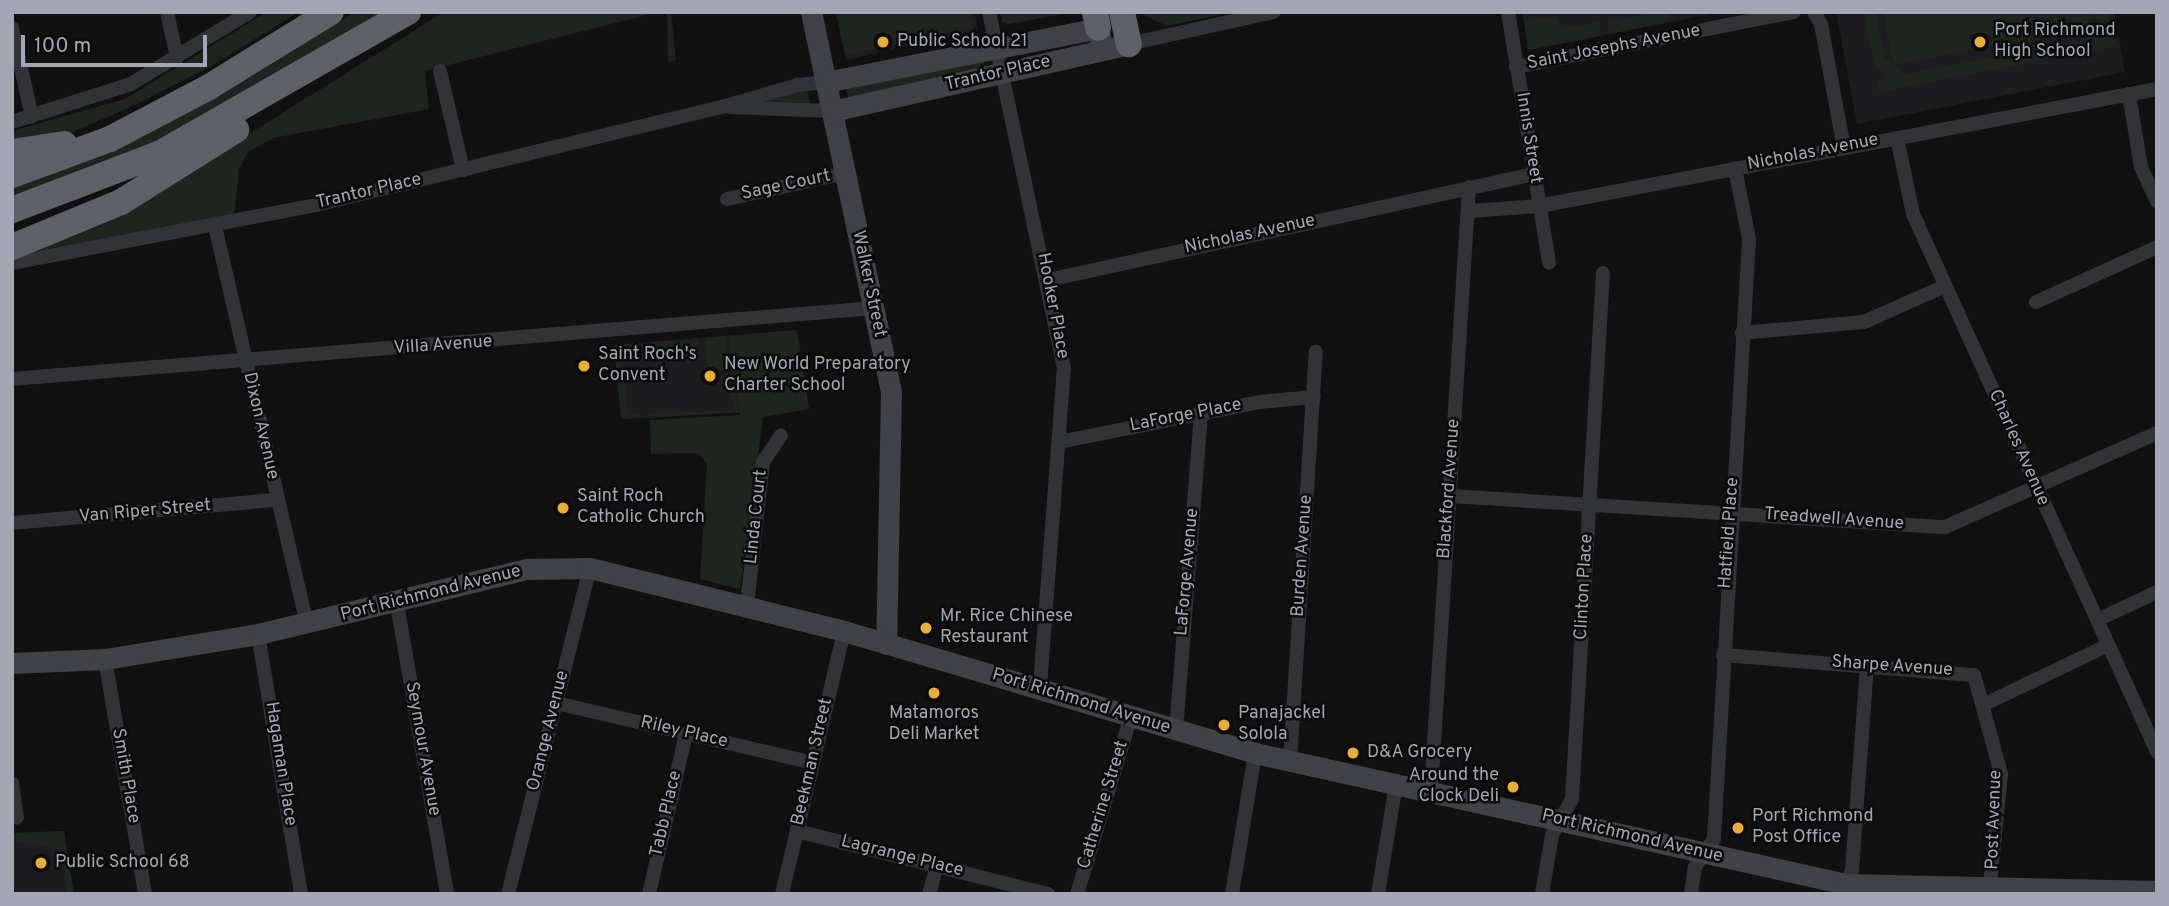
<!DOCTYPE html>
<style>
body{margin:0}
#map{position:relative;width:2169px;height:906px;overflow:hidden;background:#111112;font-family:Overpass,sans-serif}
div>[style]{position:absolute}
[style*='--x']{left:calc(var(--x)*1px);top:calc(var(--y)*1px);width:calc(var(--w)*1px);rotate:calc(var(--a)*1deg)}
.built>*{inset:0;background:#1d1d1f}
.green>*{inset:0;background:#1d251e}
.street>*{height:14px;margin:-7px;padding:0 7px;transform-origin:7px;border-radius:7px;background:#323337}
.secondary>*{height:21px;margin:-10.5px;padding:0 10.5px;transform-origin:10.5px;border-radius:10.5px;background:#404247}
.highway>*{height:26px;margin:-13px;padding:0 13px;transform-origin:13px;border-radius:13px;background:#5e6168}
.dots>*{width:19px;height:19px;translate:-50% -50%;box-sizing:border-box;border:4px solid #0c0c0d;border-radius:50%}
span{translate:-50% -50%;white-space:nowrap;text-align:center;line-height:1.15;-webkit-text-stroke:5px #0c0c0d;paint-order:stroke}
.poi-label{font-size:18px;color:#a3a7b3}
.left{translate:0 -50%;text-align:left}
.right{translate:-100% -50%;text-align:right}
.street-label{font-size:18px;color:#a3a7b3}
.frame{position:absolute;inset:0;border:14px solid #a3a7b3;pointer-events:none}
.scale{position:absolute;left:21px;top:35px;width:186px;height:32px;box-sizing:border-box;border:4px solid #a3a7b3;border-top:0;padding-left:9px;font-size:21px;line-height:24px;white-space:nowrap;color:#a3a7b3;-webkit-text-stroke:5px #0c0c0d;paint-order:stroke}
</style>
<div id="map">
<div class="built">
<div style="clip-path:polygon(836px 12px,974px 12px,978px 30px,846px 60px)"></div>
<div style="clip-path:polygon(1522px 12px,1722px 12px,1528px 50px)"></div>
<div style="clip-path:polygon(1836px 12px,2114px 12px,2125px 72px,1857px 124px)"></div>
<div style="clip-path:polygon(797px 330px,809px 409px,621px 419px,614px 345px)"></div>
<div style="clip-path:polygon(64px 831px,74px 894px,12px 894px,12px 833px)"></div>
</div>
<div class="green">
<div style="clip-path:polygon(267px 12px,299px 12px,210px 67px,133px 106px,68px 134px,12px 145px,12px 131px,125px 99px)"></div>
<div style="clip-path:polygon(355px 12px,384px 12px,136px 154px,12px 200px,12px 183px,72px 167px,249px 78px)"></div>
<div style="clip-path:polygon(444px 12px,659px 12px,425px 71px,429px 109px,273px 138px,248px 152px,239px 169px,234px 218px,34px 251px,167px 185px)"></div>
<div style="clip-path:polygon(667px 12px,671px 12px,676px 60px,668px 62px)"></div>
<div style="clip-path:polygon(836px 12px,969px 12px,973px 27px,845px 55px)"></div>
<div style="clip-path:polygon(1000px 12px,1074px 12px,1009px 24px,1002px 22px)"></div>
<div style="clip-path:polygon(1138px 12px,1232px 12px,1167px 26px)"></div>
<div style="clip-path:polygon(1665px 12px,1669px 16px,1664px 23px,1609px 34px,1607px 21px)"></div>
<div style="clip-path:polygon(1864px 12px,1876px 12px,1885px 57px,1903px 74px,2077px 42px,2092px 35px,2098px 12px,2109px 12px,2105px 36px,2114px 35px,2116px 46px,1879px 92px,1877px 80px,1886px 78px,1873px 60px)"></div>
<div style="clip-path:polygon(1883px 12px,2090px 12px,2093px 27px,1893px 65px)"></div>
<div style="clip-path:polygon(1558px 17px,1560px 28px,1600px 22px,1601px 36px,1528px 50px,1524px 20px)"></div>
<div style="clip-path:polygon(983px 59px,986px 70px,849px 100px,846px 89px)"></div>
<div style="clip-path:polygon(807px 89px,810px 103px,767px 101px,767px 99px)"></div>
<div style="clip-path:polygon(797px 330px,809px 409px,763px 417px,740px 589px,700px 579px,707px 463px,698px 453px,651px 454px,650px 420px,740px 415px,728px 336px)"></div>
<div style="clip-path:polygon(725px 336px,729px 371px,708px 373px,705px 338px)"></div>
<div style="clip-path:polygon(698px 338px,698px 346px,642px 354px,642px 343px)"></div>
<div style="clip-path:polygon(637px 343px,638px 348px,619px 350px,620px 374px,617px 374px,614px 345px)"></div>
<div style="clip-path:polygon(617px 378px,625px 378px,628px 415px,641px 414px,641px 418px,621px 419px)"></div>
<div style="clip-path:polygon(729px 392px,736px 394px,738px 412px,648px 418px,648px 413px,735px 410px)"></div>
<div style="clip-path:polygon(64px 831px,74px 894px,66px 894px,63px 849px,14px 842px,12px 837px,12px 833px)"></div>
</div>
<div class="street">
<div style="--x:167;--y:12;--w:47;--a:77.7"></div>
<div style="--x:989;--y:12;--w:363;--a:78.1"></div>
<div style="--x:1064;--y:367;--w:323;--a:94.3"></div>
<div style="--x:1508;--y:12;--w:254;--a:80.7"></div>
<div style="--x:1814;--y:12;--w:14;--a:60"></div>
<div style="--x:1821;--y:24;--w:126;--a:79.5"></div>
<div style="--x:12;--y:28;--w:91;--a:77.3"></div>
<div style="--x:1129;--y:44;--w:148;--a:-12.5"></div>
<div style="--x:1516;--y:67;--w:283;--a:-11.2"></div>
<div style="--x:440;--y:71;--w:102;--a:76.9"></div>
<div style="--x:2129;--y:94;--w:74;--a:80.7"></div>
<div style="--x:2141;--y:167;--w:38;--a:65"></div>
<div style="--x:730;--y:107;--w:102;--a:2.2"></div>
<div style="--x:12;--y:122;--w:125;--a:-17.7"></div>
<div style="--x:131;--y:84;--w:139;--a:-31.2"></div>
<div style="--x:1897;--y:138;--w:78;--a:78.1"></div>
<div style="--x:1913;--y:214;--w:591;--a:65.6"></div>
<div style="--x:727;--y:199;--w:121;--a:-12.4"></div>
<div style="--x:1469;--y:211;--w:70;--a:-4.1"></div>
<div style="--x:1539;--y:206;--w:629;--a:-10.72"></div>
<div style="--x:215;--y:226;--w:409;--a:77"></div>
<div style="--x:12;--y:263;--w:309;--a:-10.8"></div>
<div style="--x:316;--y:205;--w:418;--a:-13.6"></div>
<div style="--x:722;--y:107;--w:78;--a:-16.3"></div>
<div style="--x:797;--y:85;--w:29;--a:-6"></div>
<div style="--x:1048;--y:280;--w:497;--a:-12.3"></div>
<div style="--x:2036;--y:302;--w:133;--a:-24.4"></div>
<div style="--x:1742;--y:333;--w:122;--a:-5.2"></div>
<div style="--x:1864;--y:322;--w:89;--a:-24"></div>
<div style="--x:12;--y:379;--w:865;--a:-4.71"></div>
<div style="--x:1059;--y:442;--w:204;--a:-11.3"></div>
<div style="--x:1259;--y:402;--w:55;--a:-5.2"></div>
<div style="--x:1450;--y:496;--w:496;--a:3.6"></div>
<div style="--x:1945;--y:527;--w:232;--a:-23.9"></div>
<div style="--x:12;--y:523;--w:266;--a:-5"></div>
<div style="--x:397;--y:604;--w:294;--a:80.2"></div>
<div style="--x:747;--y:605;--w:144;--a:-83.6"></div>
<div style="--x:763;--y:462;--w:32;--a:-56"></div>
<div style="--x:2097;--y:620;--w:66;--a:-25"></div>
<div style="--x:258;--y:634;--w:264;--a:80.6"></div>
<div style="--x:1723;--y:655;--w:252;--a:4.6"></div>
<div style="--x:1974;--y:675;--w:103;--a:74.7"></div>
<div style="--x:2001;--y:774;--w:121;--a:95.7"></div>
<div style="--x:105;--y:659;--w:238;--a:80.3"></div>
<div style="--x:556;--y:703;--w:264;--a:13.1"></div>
<div style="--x:1983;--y:705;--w:139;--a:-25.6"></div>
<div style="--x:1176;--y:731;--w:320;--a:-85.5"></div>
<div style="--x:1290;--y:761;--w:410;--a:-86.4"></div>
<div style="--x:12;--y:783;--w:35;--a:82"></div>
<div style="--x:1431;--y:791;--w:605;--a:-86.4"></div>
<div style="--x:797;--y:831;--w:259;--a:14.1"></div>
<div style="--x:1844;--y:889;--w:21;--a:-67"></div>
<div style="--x:1852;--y:870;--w:207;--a:-85.8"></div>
<div style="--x:508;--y:894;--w:336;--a:-75.9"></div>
<div style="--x:649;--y:894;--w:164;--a:-77"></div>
<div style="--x:782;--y:894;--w:270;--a:-76.7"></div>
<div style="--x:929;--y:894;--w:29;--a:-74"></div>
<div style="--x:1077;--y:894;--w:186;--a:-73.1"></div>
<div style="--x:1232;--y:894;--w:143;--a:-80.7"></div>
<div style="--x:1378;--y:894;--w:111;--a:-80.7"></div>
<div style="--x:1542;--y:894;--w:60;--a:-80.4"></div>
<div style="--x:1552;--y:835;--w:41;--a:-60.9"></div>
<div style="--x:1572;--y:799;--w:527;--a:-86.63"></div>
<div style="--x:1691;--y:894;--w:27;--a:-82"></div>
<div style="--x:1695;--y:867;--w:34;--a:-56"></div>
<div style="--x:1714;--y:839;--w:601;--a:-86.66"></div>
<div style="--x:1749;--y:239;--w:72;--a:-101.2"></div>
</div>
<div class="secondary">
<div style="--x:811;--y:12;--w:388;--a:78.1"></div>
<div style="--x:891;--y:392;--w:252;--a:91.1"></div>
<div style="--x:826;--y:82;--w:277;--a:-11.2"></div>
<div style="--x:1098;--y:28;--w:13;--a:77"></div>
<div style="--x:832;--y:111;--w:304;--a:-12.7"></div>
<div style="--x:12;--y:663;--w:93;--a:-2.5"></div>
<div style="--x:105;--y:659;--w:155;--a:-9.3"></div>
<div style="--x:258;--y:634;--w:277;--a:-13.6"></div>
<div style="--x:527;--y:569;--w:63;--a:-0.9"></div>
<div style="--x:590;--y:568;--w:262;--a:13.9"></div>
<div style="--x:844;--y:631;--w:429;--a:16.5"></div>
<div style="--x:1255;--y:753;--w:605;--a:12.5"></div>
<div style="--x:1846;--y:884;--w:311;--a:1.3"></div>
</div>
<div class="highway">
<div style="--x:1095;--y:12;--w:16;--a:79"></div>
<div style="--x:1122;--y:12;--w:33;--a:78"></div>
<div style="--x:12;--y:152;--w:53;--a:-8.7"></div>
<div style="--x:12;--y:175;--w:104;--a:-20.2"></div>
<div style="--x:110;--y:139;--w:112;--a:-27.7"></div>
<div style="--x:209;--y:87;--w:143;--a:-31.6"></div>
<div style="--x:12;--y:210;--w:157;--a:-20.9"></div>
<div style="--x:159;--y:154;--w:287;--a:-29.7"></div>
<div style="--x:12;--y:247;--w:118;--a:-22.4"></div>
<div style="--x:121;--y:202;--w:136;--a:-32.1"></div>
</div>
<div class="dots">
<div style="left:883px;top:42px;background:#ecae2f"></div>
<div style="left:1980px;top:42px;background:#ecae2f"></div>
<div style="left:584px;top:366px;background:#ecae2f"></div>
<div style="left:710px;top:376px;background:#ecae2f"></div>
<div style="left:563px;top:508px;background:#ecae2f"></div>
<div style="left:926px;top:628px;background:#ecae2f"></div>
<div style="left:934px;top:693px;background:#ecae2f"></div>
<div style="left:1224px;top:725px;background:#ecae2f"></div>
<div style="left:1353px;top:753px;background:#ecae2f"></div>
<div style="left:1513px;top:787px;background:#ecae2f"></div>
<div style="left:1738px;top:828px;background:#ecae2f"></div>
<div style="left:41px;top:863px;background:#ecae2f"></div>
</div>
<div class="poi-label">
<span class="left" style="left:1994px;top:42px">Port Richmond<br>High School</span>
<span class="left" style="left:897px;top:42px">Public School 21</span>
<span class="left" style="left:598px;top:366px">Saint Roch's<br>Convent</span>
<span class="left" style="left:724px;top:376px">New World Preparatory<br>Charter School</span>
<span class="left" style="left:577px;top:508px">Saint Roch<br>Catholic Church</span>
<span class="left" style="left:940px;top:628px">Mr. Rice Chinese<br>Restaurant</span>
<span style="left:934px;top:725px">Matamoros<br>Deli Market</span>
<span class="left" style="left:1238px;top:725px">Panajackel<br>Solola</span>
<span class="left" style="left:1367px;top:753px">D&amp;A Grocery</span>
<span class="right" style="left:1499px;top:787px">Around the<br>Clock Deli</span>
<span class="left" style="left:1752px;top:828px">Port Richmond<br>Post Office</span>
<span class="left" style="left:55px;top:863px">Public School 68</span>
</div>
<div class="street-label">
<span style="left:1614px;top:48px;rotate:-11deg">Saint Josephs Avenue</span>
<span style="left:998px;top:74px;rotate:-13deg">Trantor Place</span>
<span style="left:1528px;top:138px;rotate:81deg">Innis Street</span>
<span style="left:1813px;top:153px;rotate:-11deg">Nicholas Avenue</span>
<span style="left:786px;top:186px;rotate:-12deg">Sage Court</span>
<span style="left:369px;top:192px;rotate:-13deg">Trantor Place</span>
<span style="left:1250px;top:235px;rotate:-12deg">Nicholas Avenue</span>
<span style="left:868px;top:284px;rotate:78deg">Walker Street</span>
<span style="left:1052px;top:306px;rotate:79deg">Hooker Place</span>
<span style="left:443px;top:346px;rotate:-4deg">Villa Avenue</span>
<span style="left:1186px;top:416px;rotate:-11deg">LaForge Place</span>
<span style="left:260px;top:426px;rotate:77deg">Dixon Avenue</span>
<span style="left:2018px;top:448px;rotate:66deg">Charles Avenue</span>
<span style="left:1450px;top:489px;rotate:-86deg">Blackford Avenue</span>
<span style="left:145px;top:512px;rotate:-5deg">Van Riper Street</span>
<span style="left:757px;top:517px;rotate:-84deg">Linda Court</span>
<span style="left:1834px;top:520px;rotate:4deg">Treadwell Avenue</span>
<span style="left:1730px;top:533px;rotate:-86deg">Hatfield Place</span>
<span style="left:1303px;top:556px;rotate:-86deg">Burden Avenue</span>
<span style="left:1188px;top:572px;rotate:-85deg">LaForge Avenue</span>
<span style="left:1585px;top:587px;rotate:-87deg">Clinton Place</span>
<span style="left:431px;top:594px;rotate:-14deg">Port Richmond Avenue</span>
<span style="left:1892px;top:667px;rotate:4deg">Sharpe Avenue</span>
<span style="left:1081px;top:702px;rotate:17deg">Port Richmond Avenue</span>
<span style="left:549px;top:731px;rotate:-76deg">Orange Avenue</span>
<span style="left:684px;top:733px;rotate:13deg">Riley Place</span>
<span style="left:422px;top:749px;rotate:80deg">Seymour Avenue</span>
<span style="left:813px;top:762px;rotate:-77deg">Beekman Street</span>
<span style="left:280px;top:764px;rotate:81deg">Hagaman Place</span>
<span style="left:125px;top:776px;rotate:80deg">Smith Place</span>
<span style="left:1104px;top:805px;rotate:-73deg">Catherine Street</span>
<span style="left:667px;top:814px;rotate:-77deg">Tabb Place</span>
<span style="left:1995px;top:820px;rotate:-88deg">Post Avenue</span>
<span style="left:1632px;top:837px;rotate:13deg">Port Richmond Avenue</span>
<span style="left:902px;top:857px;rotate:14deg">Lagrange Place</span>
</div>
<div class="frame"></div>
<div class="scale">100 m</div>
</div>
